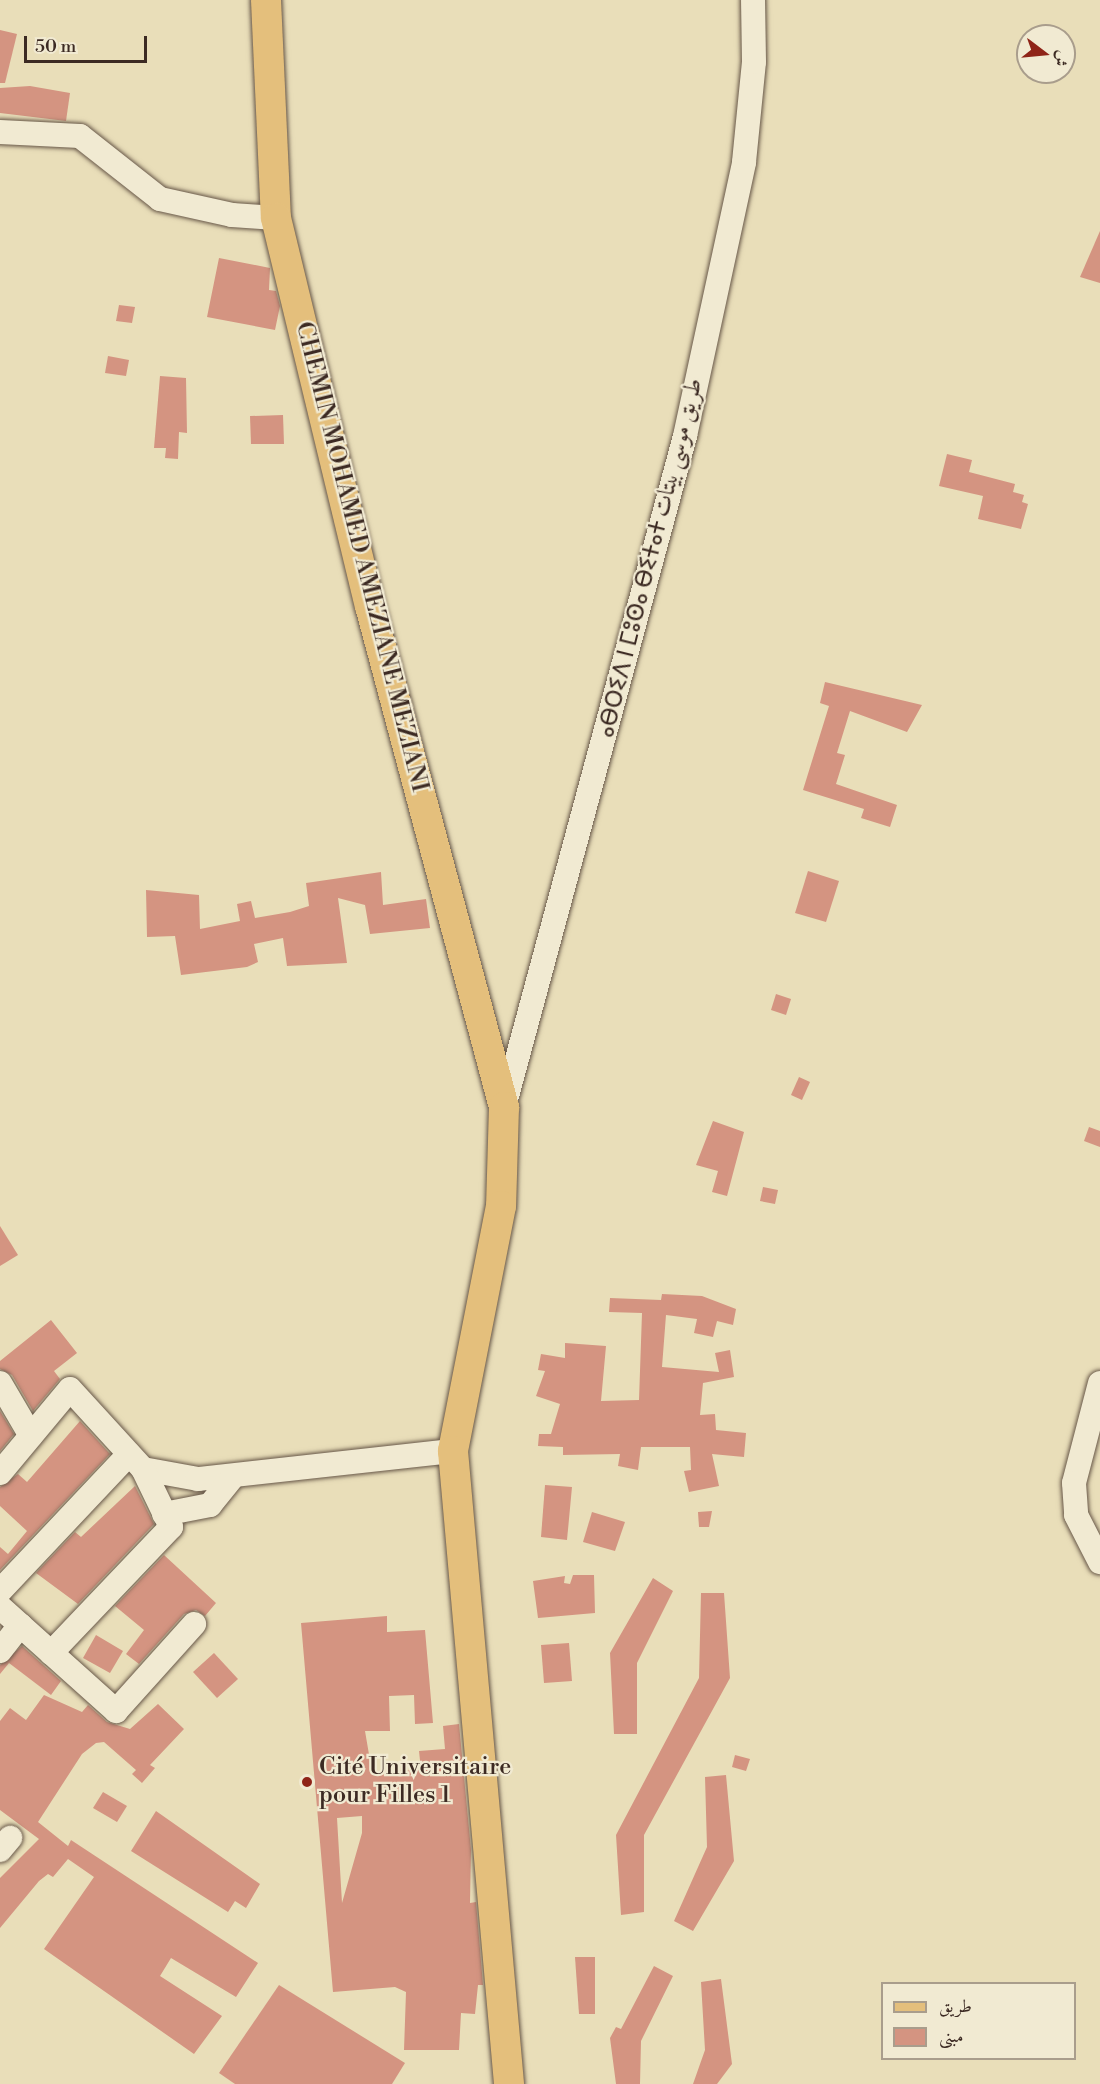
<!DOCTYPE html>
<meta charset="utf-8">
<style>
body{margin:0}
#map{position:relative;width:1100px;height:2084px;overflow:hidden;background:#e9deb9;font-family:"Libre Bodoni",Amiri,"Noto Sans Tifinagh",serif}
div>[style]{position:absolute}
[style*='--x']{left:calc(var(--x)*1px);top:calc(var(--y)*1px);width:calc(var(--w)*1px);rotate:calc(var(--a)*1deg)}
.building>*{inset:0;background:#d49481}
.roads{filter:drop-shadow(0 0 2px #675748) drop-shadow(0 0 2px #675748)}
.minor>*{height:24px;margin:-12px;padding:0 12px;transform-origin:12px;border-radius:12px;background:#f1ead2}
.major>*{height:30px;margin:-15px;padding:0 15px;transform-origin:15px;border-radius:15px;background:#e4bf7c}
.dots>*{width:16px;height:16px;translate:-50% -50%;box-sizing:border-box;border:3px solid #f1ead2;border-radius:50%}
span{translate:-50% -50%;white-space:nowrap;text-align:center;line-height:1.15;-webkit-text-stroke:4.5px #f1ead2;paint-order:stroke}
.street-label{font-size:24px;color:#3c2a23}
.poi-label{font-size:24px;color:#3c2a23}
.left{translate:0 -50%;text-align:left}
.legend{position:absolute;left:881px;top:1982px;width:195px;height:78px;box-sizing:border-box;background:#f1ead2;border:2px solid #a99d8c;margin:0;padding:8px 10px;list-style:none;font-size:18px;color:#3c2a23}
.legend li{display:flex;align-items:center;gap:12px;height:30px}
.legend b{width:30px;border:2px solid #a99d8c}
.north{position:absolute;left:1016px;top:24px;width:60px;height:60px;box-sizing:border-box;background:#f1ead2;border:2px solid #a99d8c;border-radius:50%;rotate:106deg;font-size:16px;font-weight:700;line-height:24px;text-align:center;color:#3c2a23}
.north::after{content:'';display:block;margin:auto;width:21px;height:27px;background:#8f2418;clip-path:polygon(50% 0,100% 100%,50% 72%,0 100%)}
.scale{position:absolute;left:24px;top:36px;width:123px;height:27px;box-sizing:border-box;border:3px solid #3c2a23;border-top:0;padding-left:8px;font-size:18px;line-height:21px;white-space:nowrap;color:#3c2a23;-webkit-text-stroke:4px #f1ead2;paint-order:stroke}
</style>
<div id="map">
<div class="building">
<div style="clip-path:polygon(0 30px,17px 34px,5px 83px,0 83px)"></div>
<div style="clip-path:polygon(30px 86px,70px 93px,66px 121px,0 113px,0 88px)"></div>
<div style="clip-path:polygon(1100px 231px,1100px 283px,1080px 277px)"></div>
<div style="clip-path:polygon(219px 258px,270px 268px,269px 290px,276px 291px,280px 306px,275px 330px,207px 317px)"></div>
<div style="clip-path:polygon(119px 305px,135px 307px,132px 323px,116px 321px)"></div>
<div style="clip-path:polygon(108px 356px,129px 360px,126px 376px,105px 373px)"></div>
<div style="clip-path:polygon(160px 376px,186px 378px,187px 433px,179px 432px,178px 459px,165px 458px,166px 448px,154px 448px)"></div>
<div style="clip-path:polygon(283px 415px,284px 444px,251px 444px,250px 416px)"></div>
<div style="clip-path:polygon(947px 454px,972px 460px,969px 472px,1015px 484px,1013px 492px,1024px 495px,1022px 502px,1028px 504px,1021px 529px,978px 519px,983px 496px,939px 486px)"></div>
<div style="clip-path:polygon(825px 682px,922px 705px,907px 732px,850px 711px,837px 753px,845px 755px,836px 784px,897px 805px,890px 827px,861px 818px,864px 809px,803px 790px,829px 706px,820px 703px)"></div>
<div style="clip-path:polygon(808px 871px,839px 881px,826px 922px,795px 913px)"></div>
<div style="clip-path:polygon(381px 872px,383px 905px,426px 899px,430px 928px,370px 934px,365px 905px,338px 898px,347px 963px,287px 966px,283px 938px,254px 944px,258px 962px,247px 967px,181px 975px,175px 936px,147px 937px,146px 890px,199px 895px,200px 929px,240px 921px,237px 904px,251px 901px,255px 918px,290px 912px,309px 906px,306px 883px)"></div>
<div style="clip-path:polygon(776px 994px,791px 999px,786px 1015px,771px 1010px)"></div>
<div style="clip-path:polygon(799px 1077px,810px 1082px,802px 1100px,791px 1095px)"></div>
<div style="clip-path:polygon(713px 1121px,744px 1132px,727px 1196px,712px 1192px,718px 1171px,696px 1165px)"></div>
<div style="clip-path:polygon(1089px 1127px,1100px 1131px,1100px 1147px,1084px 1141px)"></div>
<div style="clip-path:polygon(763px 1187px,778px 1190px,775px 1204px,760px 1201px)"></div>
<div style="clip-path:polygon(0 1226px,18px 1255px,0 1266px)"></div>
<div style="clip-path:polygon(662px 1294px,702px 1296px,736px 1309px,733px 1325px,717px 1321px,713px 1337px,694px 1333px,697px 1319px,666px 1315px,662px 1367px,719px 1372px,715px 1353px,730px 1350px,734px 1377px,703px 1383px,700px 1415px,715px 1414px,716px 1430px,746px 1433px,744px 1457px,712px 1454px,719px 1486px,689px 1492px,684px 1471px,691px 1470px,690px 1447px,641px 1447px,638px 1470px,618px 1466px,620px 1454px,563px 1455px,563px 1447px,538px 1446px,539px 1434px,551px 1434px,560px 1404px,536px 1396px,545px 1371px,538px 1370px,541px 1354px,565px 1358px,565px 1343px,606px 1346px,601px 1401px,639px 1400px,642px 1313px,609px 1312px,610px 1298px,661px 1300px)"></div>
<div style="clip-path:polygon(51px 1320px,77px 1353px,54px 1371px,60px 1379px,33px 1411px,12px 1375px,0 1369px,0 1361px)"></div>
<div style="clip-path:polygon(0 1411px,14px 1434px,0 1451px)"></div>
<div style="clip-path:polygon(80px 1421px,110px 1454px,0 1570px,0 1547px,8px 1554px,27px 1531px,0 1506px,0 1487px,18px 1474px,27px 1482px)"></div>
<div style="clip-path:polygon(545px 1485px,572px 1487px,567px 1540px,541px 1537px)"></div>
<div style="clip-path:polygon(135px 1486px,154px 1524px,78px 1604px,36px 1573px,75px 1532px,81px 1537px)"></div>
<div style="clip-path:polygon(712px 1511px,709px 1527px,699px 1527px,698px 1512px)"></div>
<div style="clip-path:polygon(592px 1512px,625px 1522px,615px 1551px,583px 1542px)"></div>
<div style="clip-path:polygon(164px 1555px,216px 1603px,205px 1616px,196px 1610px,184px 1614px,139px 1664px,126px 1654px,144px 1630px,115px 1606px)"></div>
<div style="clip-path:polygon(573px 1575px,594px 1575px,595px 1613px,538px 1618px,533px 1581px,565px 1576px,564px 1583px,570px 1584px)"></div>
<div style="clip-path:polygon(653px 1578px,673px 1591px,637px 1663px,637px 1734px,614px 1734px,610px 1653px)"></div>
<div style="clip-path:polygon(701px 1593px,724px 1593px,730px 1678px,644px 1835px,644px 1912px,621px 1915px,616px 1835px,699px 1678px)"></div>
<div style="clip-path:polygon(evenodd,387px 1616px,387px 1632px,425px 1630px,433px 1723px,415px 1724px,414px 1695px,389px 1696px,390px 1731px,365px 1731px,372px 1772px,421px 1770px,419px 1751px,445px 1749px,443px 1726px,459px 1724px,471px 1850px,470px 1903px,476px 1902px,483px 1985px,478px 1985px,475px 2014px,461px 2013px,459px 2050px,404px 2050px,406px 1992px,395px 1987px,333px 1992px,301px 1623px,387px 1616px,362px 1816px,362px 1833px,342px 1903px,337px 1818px,362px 1816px)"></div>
<div style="clip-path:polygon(96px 1635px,123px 1651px,110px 1673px,83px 1658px)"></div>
<div style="clip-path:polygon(569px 1643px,572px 1681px,544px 1683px,541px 1645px)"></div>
<div style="clip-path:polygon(22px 1646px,61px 1681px,51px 1695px,9px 1663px,0 1674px,0 1665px)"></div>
<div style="clip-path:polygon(214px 1653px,238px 1679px,217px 1698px,193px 1672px)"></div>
<div style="clip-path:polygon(44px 1695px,82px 1712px,88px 1705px,107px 1722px,130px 1729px,158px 1704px,184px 1729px,150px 1765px,155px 1768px,142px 1783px,132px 1774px,136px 1770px,104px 1742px,96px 1743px,82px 1754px,38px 1822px,68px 1846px,71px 1840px,258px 1963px,236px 1997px,171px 1958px,160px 1976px,222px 2016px,194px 2054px,44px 1949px,94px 1877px,68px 1859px,53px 1877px,48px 1874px,39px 1881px,0 1928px,0 1878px,39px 1839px,0 1810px,0 1721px,10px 1708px,26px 1720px)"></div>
<div style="clip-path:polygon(735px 1755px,750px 1759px,746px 1771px,732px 1767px)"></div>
<div style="clip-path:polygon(726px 1775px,734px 1861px,693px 1931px,674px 1921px,707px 1847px,705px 1777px)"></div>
<div style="clip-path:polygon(103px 1792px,127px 1806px,117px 1822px,93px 1808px)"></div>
<div style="clip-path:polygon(156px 1811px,260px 1884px,246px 1908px,235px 1901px,228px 1912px,131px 1851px)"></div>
<div style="clip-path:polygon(575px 1957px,595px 1957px,595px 2014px,579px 2014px)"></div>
<div style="clip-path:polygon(654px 1966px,673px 1976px,641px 2041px,640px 2084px,616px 2084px,610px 2038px,616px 2027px,621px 2029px)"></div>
<div style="clip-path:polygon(721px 1979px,732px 2064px,717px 2084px,693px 2084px,705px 2050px,701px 1982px)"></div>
<div style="clip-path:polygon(279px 1985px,405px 2063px,392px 2084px,235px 2084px,219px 2073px)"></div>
</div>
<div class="roads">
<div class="minor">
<div style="--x:0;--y:132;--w:80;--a:2.9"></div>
<div style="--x:80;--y:136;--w:102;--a:38.2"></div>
<div style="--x:160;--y:199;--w:74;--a:12.5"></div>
<div style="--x:232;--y:215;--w:44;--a:3.9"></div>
<div style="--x:504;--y:1107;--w:695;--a:-74.9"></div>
<div style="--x:685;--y:436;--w:280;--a:-77.8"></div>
<div style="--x:744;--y:162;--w:100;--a:-84.3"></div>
<div style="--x:754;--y:62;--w:62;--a:-90.9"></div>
<div style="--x:0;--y:1383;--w:61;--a:59.7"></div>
<div style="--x:1100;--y:1383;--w:103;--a:104.6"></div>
<div style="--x:1074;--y:1483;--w:32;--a:86"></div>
<div style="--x:1076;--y:1515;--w:53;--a:62.9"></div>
<div style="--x:0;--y:1473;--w:109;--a:-50.2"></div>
<div style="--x:70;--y:1389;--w:108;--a:47.6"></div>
<div style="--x:143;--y:1469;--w:56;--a:10.3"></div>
<div style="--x:198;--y:1479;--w:257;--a:-6.3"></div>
<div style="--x:164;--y:1514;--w:47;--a:-11.1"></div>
<div style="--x:210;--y:1505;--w:36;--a:-51"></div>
<div style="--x:0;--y:1591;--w:188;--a:-46.7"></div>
<div style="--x:0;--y:1607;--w:156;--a:41.9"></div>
<div style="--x:116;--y:1711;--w:117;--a:-48.1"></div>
<div style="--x:0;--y:1651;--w:33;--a:-52"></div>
<div style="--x:51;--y:1653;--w:174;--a:-46.4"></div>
<div style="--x:171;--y:1527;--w:64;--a:-115.8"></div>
<div style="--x:0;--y:1850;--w:16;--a:-50"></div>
</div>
<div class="major">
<div style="--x:266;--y:0;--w:218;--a:87.4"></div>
<div style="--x:276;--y:218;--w:399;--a:76.4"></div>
<div style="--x:370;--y:606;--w:519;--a:75.03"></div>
<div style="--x:504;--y:1107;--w:99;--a:91.7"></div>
<div style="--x:501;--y:1206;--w:250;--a:101.1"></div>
<div style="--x:453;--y:1451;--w:635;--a:84.94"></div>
</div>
</div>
<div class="dots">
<div style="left:307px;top:1782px;background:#8f2418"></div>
</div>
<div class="street-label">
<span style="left:361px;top:557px;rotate:76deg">CHEMIN MOHAMED AMEZIANE MEZIANI</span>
<span style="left:651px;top:558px;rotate:-76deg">ⴰⴱⵔⵉⴷ ⵏ ⵎⵓⵙⴰ ⴱⵉⵜⴰⵜ طريق موسى بيتات</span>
</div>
<div class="poi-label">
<span class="left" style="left:319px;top:1782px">Cité Universitaire<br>pour Filles 1</span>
</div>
<ul class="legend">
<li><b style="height:8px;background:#e4bf7c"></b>طريق</li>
<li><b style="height:16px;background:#d49481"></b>مبنى</li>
</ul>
<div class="north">ش</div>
<div class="scale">50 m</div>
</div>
